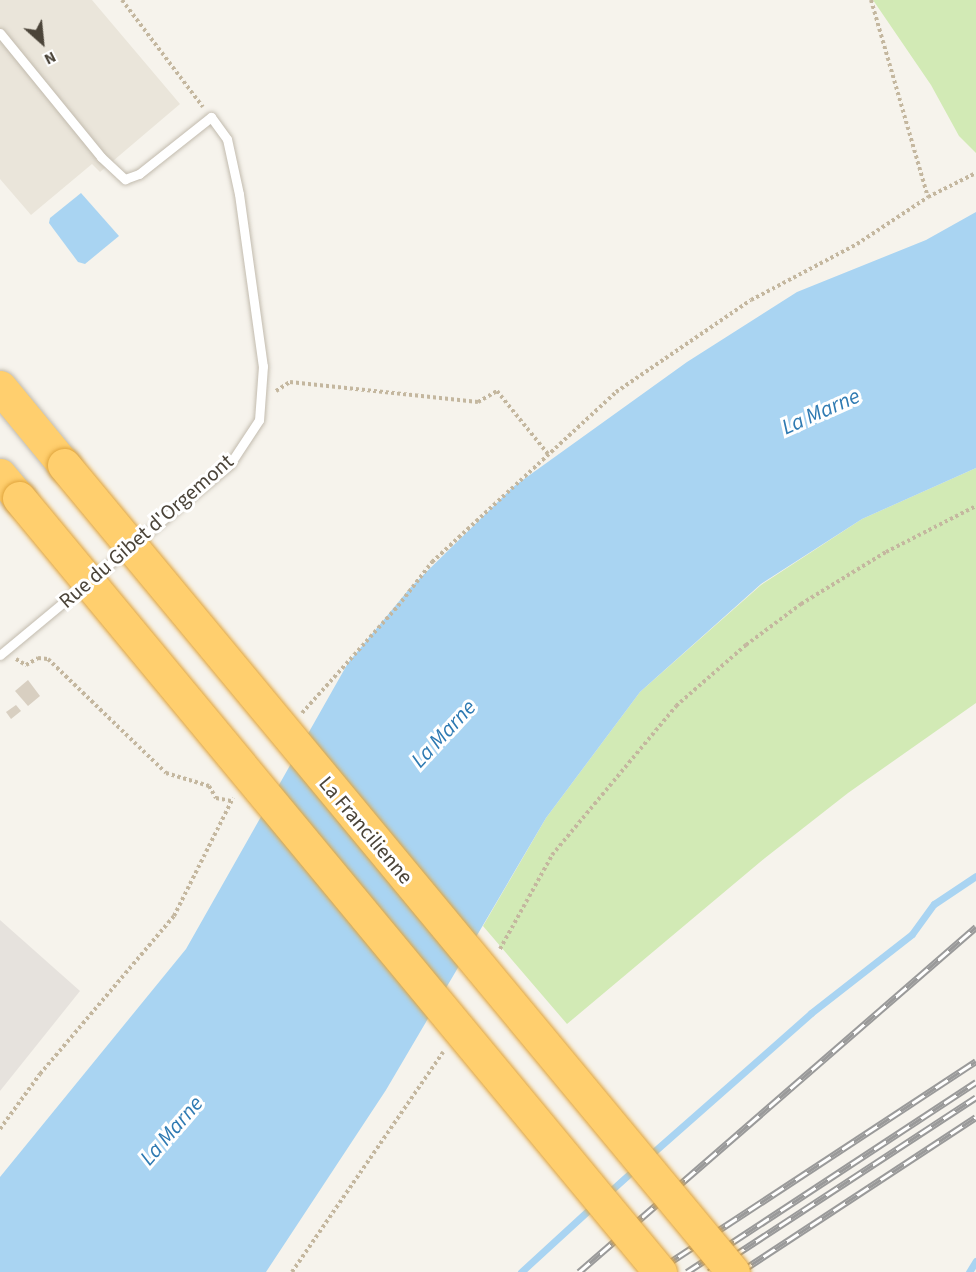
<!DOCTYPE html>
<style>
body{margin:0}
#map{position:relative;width:976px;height:1272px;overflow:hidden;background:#f6f3ec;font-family:"Source Sans 3",sans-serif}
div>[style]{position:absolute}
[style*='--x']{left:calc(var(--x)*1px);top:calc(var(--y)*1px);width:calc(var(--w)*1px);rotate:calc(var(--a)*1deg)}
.residential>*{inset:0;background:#eae5da}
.industrial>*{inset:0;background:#e6e2dd}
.green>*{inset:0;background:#d2eab5}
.water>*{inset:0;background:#a9d4f2}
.stream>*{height:7px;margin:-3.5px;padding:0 3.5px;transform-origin:3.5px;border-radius:3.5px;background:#a9d4f2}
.building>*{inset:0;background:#d8cfc1}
.path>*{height:4px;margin-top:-2px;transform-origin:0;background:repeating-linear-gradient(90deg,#c4b79f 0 3px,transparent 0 6px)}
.roads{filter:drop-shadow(0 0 2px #c2bbae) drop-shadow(0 0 2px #c2bbae)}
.lane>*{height:9px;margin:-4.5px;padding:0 4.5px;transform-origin:4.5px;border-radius:4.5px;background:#fff}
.highway>*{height:33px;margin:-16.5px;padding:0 16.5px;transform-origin:16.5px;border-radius:16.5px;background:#ffcf6e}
.rail>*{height:7px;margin-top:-3.5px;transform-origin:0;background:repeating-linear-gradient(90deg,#fff 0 14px,#9a9a9a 0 28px);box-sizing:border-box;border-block:2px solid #9a9a9a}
.bridges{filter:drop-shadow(0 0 2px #e0a43c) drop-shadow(0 0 2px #e0a43c)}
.highway-bridge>*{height:33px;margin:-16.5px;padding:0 16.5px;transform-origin:16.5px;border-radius:16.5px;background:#ffcf6e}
span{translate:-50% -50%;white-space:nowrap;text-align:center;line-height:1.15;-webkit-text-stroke:6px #fff;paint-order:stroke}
.street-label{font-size:21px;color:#4b4439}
.water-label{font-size:22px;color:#2e7ab2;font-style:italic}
.north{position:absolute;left:12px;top:12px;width:60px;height:60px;-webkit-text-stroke:4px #fff;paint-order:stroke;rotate:153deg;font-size:16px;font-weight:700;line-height:24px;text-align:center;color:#4b4439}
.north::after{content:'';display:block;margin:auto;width:21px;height:27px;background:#4b4439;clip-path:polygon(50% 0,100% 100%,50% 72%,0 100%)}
</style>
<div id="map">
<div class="residential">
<div style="clip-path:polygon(0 0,92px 0,180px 104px,100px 172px,92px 164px,31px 215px,0 179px)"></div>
</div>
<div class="industrial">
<div style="clip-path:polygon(0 920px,80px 991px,0 1091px)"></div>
</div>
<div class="green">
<div style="clip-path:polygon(873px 0,976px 0,976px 153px,959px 136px,931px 85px)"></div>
<div style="clip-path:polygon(976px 468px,976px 703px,848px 793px,765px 858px,567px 1024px,483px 926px,546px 818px,640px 692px,761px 585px,862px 519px)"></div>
</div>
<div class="water">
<div style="clip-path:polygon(81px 193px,119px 236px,85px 264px,78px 262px,49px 223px,50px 218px)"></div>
<div style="clip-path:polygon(976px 212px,976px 468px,862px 519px,761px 584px,640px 692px,546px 818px,386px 1090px,266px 1272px,0 1272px,0 1177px,186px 949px,348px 663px,410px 588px,513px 487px,687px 362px,797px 292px,926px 240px)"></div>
</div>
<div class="stream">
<div style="--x:649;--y:1156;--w:216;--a:-41.4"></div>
<div style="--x:811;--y:1013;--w:128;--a:-38"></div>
<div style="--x:912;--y:934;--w:37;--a:-54"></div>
<div style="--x:934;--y:904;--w:50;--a:-33.7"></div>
<div style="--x:607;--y:1194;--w:40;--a:-42"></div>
<div style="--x:521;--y:1272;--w:99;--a:-42.5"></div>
<div style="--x:969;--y:1272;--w:13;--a:-58"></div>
</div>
<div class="building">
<div style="clip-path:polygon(28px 680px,40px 696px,28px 706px,15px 691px)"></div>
<div style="clip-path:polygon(16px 705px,21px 711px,11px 719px,6px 712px)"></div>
</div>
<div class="path">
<div style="--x:122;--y:0;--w:134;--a:52.9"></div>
<div style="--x:871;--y:0;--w:205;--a:73.9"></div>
<div style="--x:276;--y:391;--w:17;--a:-33"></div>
<div style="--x:290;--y:382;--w:189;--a:6.1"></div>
<div style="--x:478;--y:402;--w:22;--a:-30"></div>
<div style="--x:497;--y:391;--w:81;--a:51"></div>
<div style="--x:16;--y:659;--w:12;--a:31"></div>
<div style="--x:26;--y:665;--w:14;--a:-30"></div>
<div style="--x:38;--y:658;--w:10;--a:6"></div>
<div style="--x:48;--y:659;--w:164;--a:44"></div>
<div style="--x:166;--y:773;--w:45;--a:16.8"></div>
<div style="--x:209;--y:786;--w:14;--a:60"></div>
<div style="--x:216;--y:798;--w:15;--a:11"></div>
<div style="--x:302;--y:713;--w:144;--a:-48.1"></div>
<div style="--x:398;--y:606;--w:56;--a:-52.3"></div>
<div style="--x:432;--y:562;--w:251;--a:-42.7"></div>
<div style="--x:616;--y:392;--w:163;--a:-34.3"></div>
<div style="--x:751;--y:300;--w:120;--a:-27.8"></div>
<div style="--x:857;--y:244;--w:85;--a:-33.5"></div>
<div style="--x:928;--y:197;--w:54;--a:-26.6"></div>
<div style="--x:500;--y:949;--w:107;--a:-61"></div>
<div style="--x:552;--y:855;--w:194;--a:-50.2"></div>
<div style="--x:676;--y:706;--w:93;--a:-41.1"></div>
<div style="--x:746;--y:645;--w:69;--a:-36.7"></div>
<div style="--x:801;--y:604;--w:100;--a:-31.5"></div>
<div style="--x:886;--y:552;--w:101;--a:-27.1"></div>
<div style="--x:0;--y:1129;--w:68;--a:-54"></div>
<div style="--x:40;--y:1074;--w:207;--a:-49.7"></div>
<div style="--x:174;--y:916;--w:132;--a:-63.4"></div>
<div style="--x:292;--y:1272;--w:267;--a:-55.5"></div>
</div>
<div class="roads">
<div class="lane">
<div style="--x:0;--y:33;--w:160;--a:50.8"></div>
<div style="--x:101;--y:157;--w:33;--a:43"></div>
<div style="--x:125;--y:179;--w:15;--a:-20"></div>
<div style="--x:139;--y:174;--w:92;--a:-38.4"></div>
<div style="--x:211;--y:117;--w:27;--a:54"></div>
<div style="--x:227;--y:139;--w:56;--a:77.7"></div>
<div style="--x:239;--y:194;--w:174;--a:82.1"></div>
<div style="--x:263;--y:366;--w:54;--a:94.2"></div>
<div style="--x:259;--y:420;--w:53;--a:123.4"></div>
<div style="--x:230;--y:464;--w:299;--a:140.3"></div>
</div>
<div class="highway">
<div style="--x:0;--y:387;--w:101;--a:50.6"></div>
<div style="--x:0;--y:475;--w:30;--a:50"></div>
</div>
</div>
<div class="rail">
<div style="--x:579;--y:1272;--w:526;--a:-40.99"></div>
<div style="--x:655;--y:1272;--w:384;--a:-33.3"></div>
<div style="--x:687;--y:1272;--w:346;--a:-33.3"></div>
<div style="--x:709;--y:1272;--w:319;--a:-33.2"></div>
<div style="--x:740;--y:1272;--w:282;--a:-33.3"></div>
</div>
<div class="bridges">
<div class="highway-bridge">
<div style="--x:64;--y:465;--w:1048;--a:50.34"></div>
<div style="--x:19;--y:498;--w:1005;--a:50.37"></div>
</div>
</div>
<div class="street-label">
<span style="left:146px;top:531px;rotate:-41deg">Rue du Gibet d'Orgemont</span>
<span style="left:366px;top:830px;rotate:50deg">La Francilienne</span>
</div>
<div class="water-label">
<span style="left:821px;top:412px;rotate:-24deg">La Marne</span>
<span style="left:444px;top:734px;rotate:-47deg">La Marne</span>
<span style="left:172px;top:1131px;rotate:-49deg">La Marne</span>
</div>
<div class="north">N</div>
</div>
